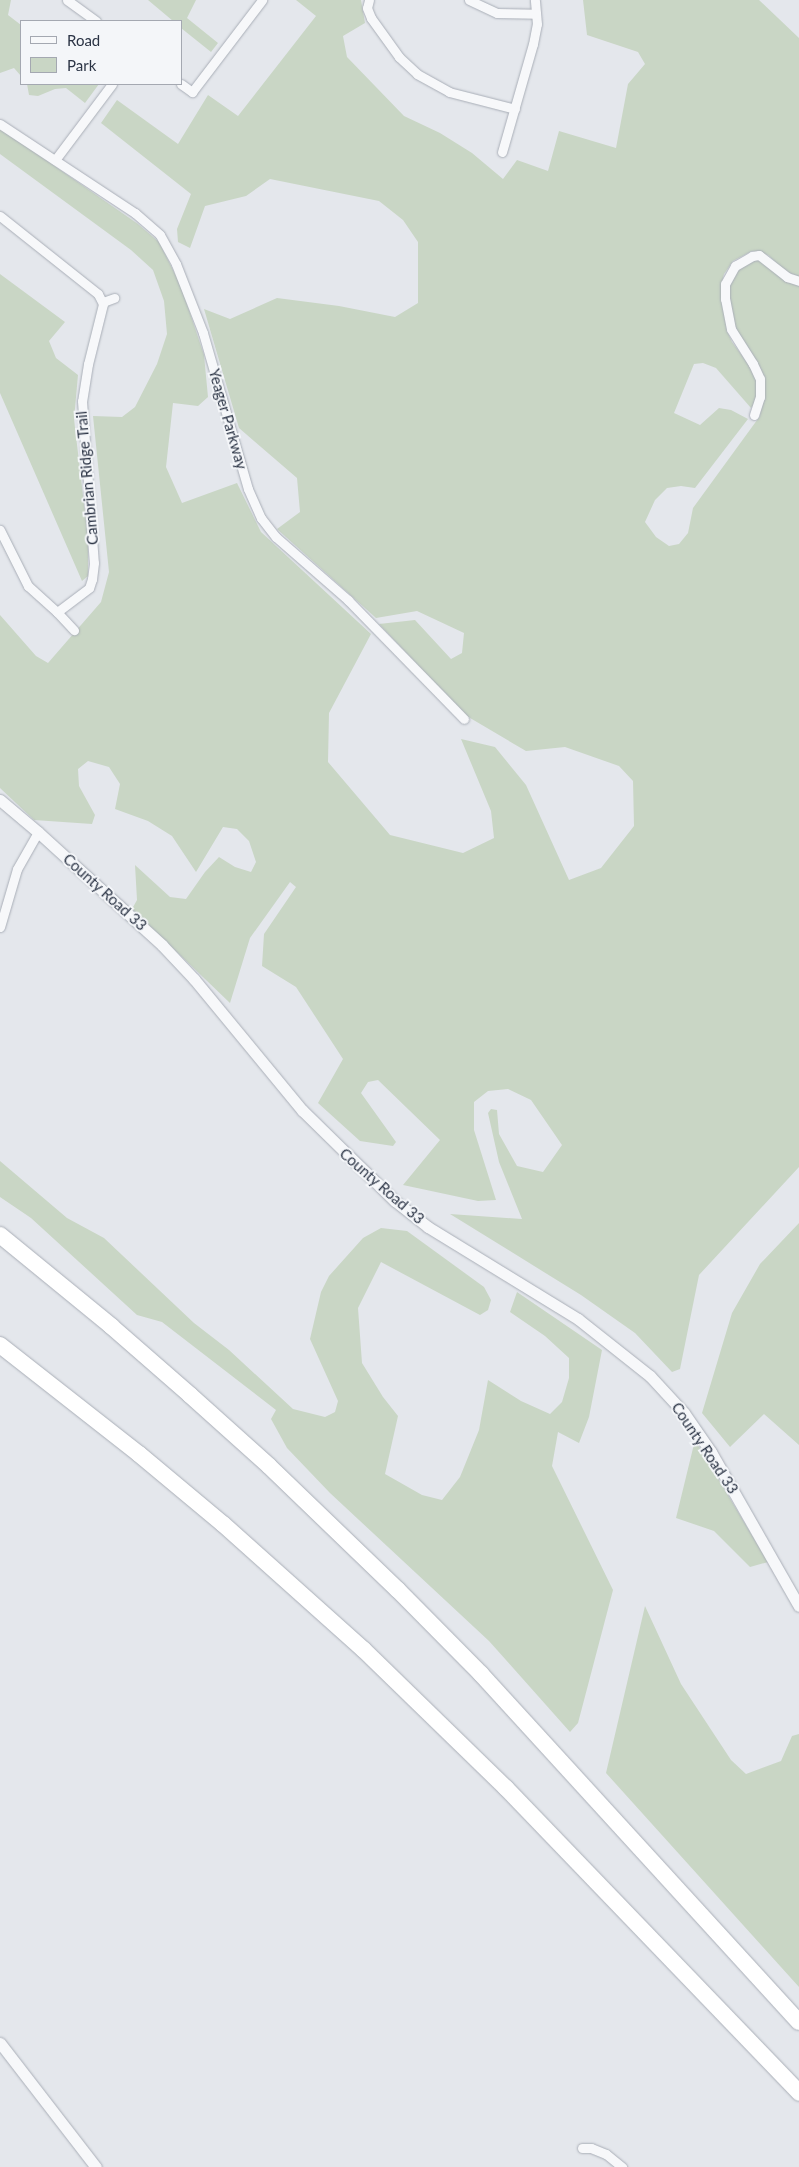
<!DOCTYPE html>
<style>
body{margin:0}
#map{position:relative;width:799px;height:2167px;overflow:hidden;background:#e4e7ec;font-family:Lato,sans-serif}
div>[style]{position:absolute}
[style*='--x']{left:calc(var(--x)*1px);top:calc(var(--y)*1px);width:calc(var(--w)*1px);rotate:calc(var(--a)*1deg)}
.green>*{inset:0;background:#c9d6c5}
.roads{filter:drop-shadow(0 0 1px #a9aeb7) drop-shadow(0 0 1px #a9aeb7)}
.minor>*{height:9px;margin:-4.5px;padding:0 4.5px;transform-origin:4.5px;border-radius:4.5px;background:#f7f8fa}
.tertiary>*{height:11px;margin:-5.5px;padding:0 5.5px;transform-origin:5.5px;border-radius:5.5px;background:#f7f8fa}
.motorway>*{height:16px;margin:-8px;padding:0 8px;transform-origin:8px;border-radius:8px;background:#fff}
span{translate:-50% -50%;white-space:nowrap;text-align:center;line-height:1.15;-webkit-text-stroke:4px #f4f6f9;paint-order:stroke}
.street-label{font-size:15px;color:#2b3445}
.legend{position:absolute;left:20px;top:20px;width:162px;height:65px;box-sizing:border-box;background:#f4f6f9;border:1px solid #a4a8b1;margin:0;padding:6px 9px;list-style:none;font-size:15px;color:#2b3445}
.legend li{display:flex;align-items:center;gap:10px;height:25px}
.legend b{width:25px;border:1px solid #a4a8b1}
</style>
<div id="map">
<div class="green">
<div style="clip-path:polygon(0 0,11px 0,8px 15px,21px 25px,21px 76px,14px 68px,0 73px)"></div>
<div style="clip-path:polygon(148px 0,196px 0,187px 18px,218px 43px,211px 52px,181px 28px,181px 21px,173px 21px)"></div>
<div style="clip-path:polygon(296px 0,361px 0,365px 23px,343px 36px,347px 57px,404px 116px,440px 133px,472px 153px,503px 179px,517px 160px,548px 171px,559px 131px,616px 148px,628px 84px,645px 64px,638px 52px,587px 35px,583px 0,759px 0,799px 38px,799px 277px,785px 271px,768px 255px,752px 251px,733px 261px,724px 274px,721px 286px,727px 331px,732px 342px,752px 369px,757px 382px,756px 401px,751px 408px,716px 368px,703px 363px,694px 364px,674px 413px,700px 425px,719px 408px,731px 410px,748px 419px,695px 488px,681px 486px,667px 488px,655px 500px,645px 522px,656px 537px,669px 546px,679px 544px,688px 533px,693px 508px,760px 416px,764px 378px,757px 361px,740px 341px,734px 329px,726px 287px,734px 271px,758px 258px,799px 285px,799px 1167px,699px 1275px,680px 1369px,672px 1372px,635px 1333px,581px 1295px,450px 1214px,522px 1219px,499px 1162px,488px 1113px,491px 1109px,497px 1110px,499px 1134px,517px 1166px,543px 1172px,562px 1145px,531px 1100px,508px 1089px,488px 1091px,474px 1102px,474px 1130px,496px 1200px,478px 1201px,403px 1185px,440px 1140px,378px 1080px,368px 1082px,361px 1093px,396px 1142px,393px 1146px,360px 1141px,318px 1103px,343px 1059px,296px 987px,262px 966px,264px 934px,296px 887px,290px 882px,250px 938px,230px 1003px,132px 909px,137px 900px,135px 865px,170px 897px,186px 899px,205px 872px,219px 857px,235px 867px,251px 872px,256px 862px,249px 841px,237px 829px,223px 827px,196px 872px,172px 836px,148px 821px,115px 809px,120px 784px,109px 767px,88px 761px,78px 769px,79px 786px,95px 815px,92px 824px,34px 820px,0 788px,0 615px,36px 656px,48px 663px,101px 602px,109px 572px,93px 416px,122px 417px,135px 407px,157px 364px,167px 334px,164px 301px,153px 270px,131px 250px,0 154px,0 128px,138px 224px,159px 242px,181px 286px,204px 355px,208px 397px,198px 406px,173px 403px,166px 467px,182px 503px,237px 483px,261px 532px,371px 634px,329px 713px,328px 762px,390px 835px,463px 853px,494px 838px,491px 811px,461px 739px,495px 747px,526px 785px,569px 880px,601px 868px,634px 826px,633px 781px,619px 766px,565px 747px,526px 751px,465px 715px,379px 624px,415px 620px,451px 659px,462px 653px,464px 633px,417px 611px,376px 618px,277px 529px,300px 512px,297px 478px,239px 428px,204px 309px,230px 319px,277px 298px,339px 306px,395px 317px,418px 303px,418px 242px,403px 220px,379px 201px,270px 179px,246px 196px,205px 206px,190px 248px,178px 242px,177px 229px,191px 194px,101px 123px,117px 100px,178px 144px,208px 95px,238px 116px,316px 16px)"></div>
<div style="clip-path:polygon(27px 84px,99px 84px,85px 103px,66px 88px,55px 89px,38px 96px,29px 95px)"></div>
<div style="clip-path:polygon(0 274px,65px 322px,49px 341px,56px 358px,78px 375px,74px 419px,88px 538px,88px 576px,82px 581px,0 393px)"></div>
<div style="clip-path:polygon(0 1161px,67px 1218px,104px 1238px,194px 1323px,229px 1350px,293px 1409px,325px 1417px,335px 1412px,338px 1401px,310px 1339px,321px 1292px,329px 1276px,363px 1238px,381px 1228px,407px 1231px,484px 1287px,491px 1300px,488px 1310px,480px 1315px,381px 1262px,358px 1308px,362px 1363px,383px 1397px,398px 1416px,385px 1474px,422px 1495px,442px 1500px,460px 1477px,479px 1430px,488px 1380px,521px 1401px,550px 1414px,562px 1402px,569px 1378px,569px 1358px,545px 1336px,510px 1312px,517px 1292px,602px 1350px,589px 1417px,579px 1443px,558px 1432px,552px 1466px,613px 1590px,578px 1723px,570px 1732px,489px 1641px,330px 1493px,287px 1448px,271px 1419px,276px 1410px,162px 1322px,137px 1315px,31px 1218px,0 1197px)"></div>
<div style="clip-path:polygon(799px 1223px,799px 1445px,764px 1414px,730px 1447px,702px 1413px,732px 1313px,760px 1264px)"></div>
<div style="clip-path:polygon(695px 1440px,768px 1562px,750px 1567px,714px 1531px,676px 1518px)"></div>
<div style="clip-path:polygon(645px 1606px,681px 1684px,731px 1760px,746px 1774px,781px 1761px,792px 1736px,799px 1734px,799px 1987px,606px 1773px)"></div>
</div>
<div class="roads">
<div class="minor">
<div style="--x:67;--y:0;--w:36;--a:36"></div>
<div style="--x:369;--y:0;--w:8;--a:104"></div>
<div style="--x:367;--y:8;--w:11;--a:68"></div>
<div style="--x:371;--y:18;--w:48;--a:54.3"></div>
<div style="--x:399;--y:57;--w:25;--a:43"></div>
<div style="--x:417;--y:74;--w:37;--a:29"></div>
<div style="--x:449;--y:92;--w:68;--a:14.4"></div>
<div style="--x:469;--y:0;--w:31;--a:25"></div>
<div style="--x:497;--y:13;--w:39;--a:1"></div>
<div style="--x:181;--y:84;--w:14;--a:36"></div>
<div style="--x:192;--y:92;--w:116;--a:-52.7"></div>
<div style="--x:0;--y:124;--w:162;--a:33.4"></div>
<div style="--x:135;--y:213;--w:33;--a:41"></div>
<div style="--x:160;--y:235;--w:33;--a:61"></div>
<div style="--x:176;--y:264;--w:74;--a:68.6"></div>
<div style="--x:203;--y:333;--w:162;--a:73.9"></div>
<div style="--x:248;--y:489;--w:32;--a:66"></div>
<div style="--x:261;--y:518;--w:24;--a:52"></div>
<div style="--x:276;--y:537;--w:96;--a:41.2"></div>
<div style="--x:348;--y:600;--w:166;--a:45.7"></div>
<div style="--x:502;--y:152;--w:112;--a:-74"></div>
<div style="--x:533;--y:44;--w:20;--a:-79"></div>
<div style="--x:537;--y:24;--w:24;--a:-95"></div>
<div style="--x:55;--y:160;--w:95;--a:-53.1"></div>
<div style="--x:0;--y:216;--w:125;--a:38.5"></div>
<div style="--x:98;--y:294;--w:11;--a:63"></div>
<div style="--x:103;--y:304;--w:62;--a:104"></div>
<div style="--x:88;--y:364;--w:37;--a:99"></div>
<div style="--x:82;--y:401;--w:162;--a:85.8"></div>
<div style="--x:94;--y:563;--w:16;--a:97"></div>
<div style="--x:92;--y:579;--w:9;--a:108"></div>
<div style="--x:89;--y:588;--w:40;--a:143"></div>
<div style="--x:57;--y:612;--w:39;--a:-138"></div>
<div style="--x:28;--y:586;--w:63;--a:-116.6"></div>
<div style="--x:103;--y:302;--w:12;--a:-20"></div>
<div style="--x:754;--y:415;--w:19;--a:-72"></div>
<div style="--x:760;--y:397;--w:18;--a:-90"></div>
<div style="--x:760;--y:379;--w:17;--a:-115"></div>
<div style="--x:753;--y:364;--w:41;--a:-122.2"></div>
<div style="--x:731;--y:329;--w:31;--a:-101"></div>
<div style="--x:725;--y:299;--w:15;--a:-90"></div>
<div style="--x:725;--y:284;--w:21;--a:-61"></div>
<div style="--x:735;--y:266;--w:20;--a:-30"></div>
<div style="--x:752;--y:256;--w:7;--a:-8"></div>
<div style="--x:759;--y:255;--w:36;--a:38"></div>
<div style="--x:787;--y:277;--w:13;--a:18"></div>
<div style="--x:57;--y:612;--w:25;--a:47"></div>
<div style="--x:0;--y:927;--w:60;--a:-73.7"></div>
<div style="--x:17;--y:869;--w:43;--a:-60.4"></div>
<div style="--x:582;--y:2148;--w:9;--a:0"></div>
<div style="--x:591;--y:2148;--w:16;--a:22"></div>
<div style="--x:606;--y:2154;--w:21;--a:39"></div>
</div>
<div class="tertiary">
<div style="--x:0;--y:800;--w:50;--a:40.1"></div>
<div style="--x:38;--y:832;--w:168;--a:42.3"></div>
<div style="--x:162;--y:945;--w:47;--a:46.7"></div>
<div style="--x:194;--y:979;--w:170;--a:50.5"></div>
<div style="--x:302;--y:1110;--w:130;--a:44.4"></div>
<div style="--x:395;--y:1201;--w:42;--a:38.2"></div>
<div style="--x:428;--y:1227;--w:176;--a:31.5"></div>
<div style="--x:578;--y:1319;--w:92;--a:38.4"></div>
<div style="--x:650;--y:1376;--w:50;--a:47.4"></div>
<div style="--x:684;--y:1413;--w:47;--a:55.3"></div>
<div style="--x:711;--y:1452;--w:177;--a:60.3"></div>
<div style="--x:0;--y:2043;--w:157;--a:52.3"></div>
</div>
<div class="motorway">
<div style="--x:0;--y:1235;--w:144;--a:39.3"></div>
<div style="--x:111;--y:1326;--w:105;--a:41.1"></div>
<div style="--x:190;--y:1395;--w:106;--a:41.9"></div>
<div style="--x:269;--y:1466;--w:179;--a:43.9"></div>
<div style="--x:398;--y:1590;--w:118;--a:45.3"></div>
<div style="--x:481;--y:1674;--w:471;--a:47.6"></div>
<div style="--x:0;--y:1345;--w:177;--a:38.1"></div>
<div style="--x:139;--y:1454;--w:109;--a:39.8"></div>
<div style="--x:223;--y:1524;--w:189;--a:41.8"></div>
<div style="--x:364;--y:1650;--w:198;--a:44.2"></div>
<div style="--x:506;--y:1788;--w:423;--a:46.1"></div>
</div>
</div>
<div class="street-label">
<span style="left:228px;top:419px;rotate:74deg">Yeager Parkway</span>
<span style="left:87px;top:478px;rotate:-95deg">Cambrian Ridge Trail</span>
<span style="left:105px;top:892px;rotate:42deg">County Road 33</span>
<span style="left:382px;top:1186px;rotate:41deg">County Road 33</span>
<span style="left:705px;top:1448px;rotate:56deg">County Road 33</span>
</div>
<ul class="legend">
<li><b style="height:6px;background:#f7f8fa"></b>Road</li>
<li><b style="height:14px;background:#c9d6c5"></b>Park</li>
</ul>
</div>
